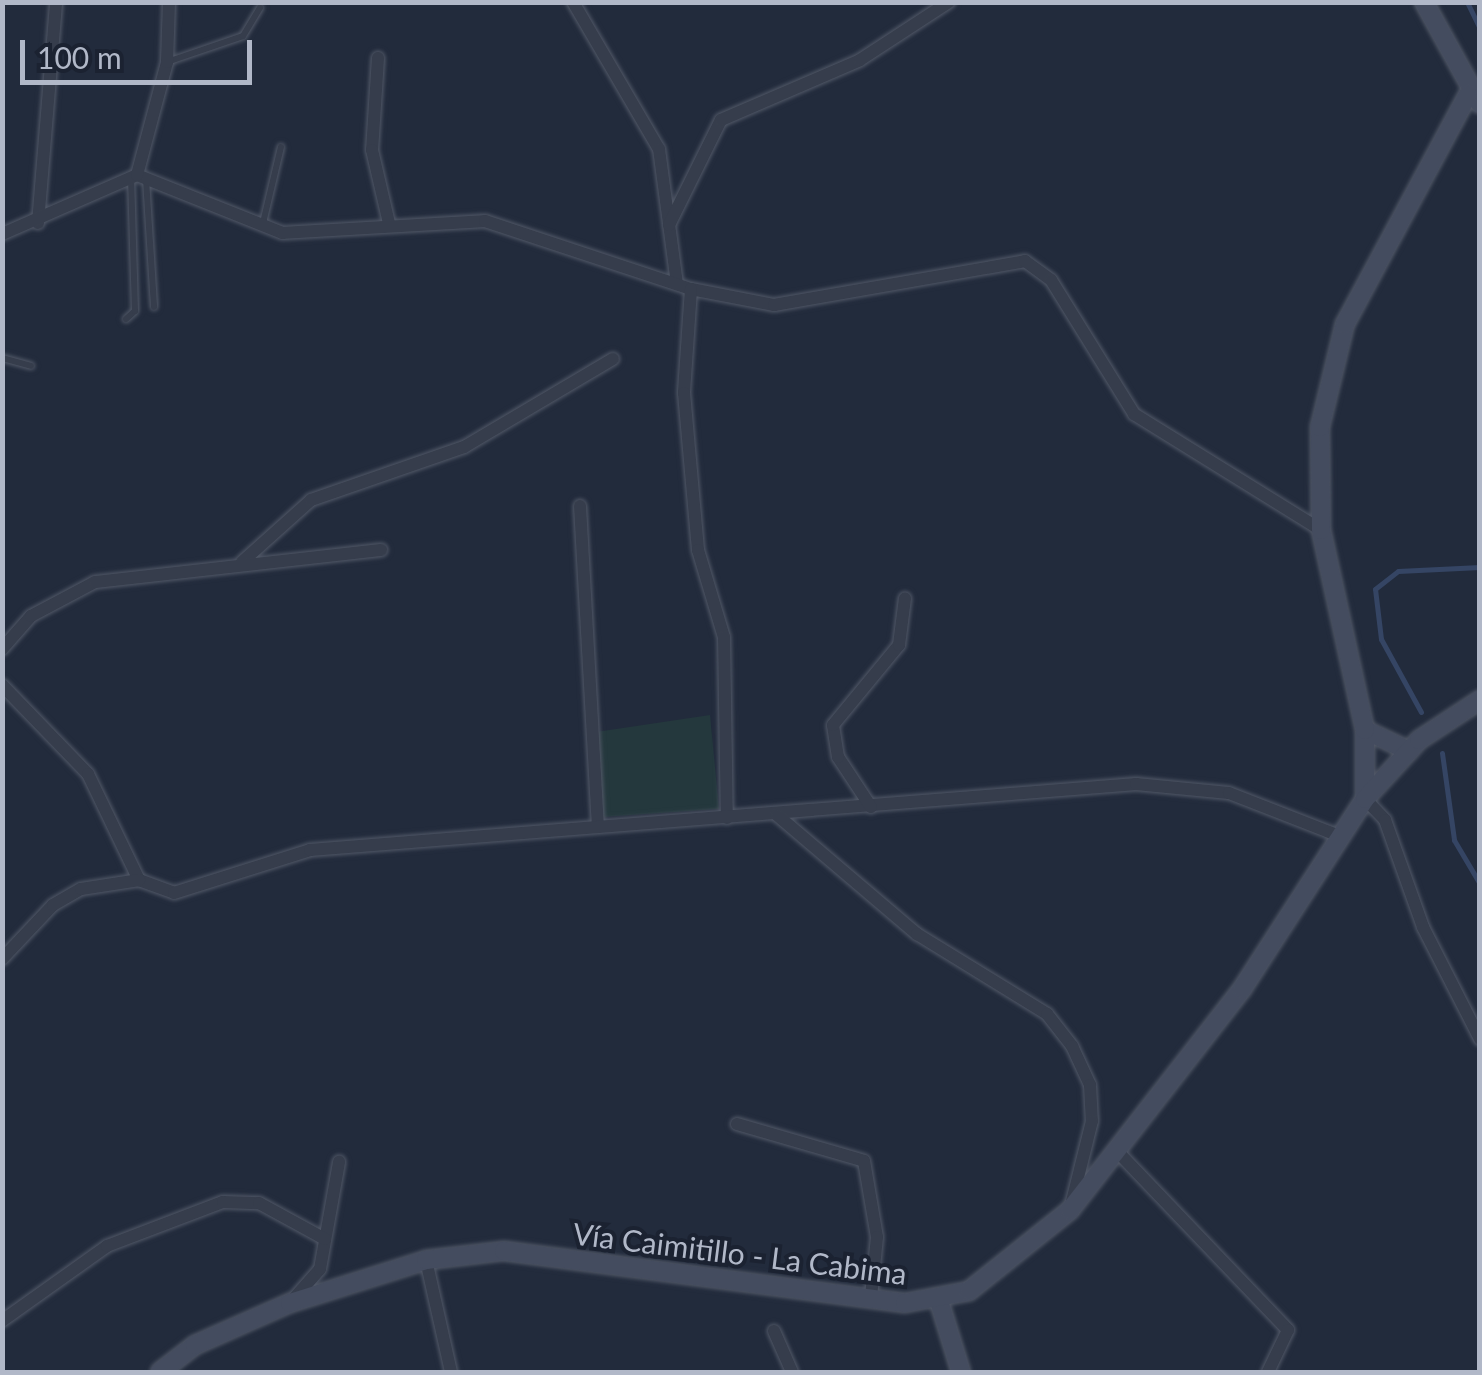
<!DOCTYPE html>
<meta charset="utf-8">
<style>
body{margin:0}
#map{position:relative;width:1482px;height:1375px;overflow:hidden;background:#222b3c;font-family:Lato,sans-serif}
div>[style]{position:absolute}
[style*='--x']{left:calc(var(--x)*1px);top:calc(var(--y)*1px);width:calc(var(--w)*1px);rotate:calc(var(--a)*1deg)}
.green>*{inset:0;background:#24383d}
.stream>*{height:5px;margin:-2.5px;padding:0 2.5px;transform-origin:2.5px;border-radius:2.5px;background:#354564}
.roads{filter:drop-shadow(0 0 2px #515867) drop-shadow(0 0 2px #515867)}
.lane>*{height:6px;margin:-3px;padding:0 3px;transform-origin:3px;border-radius:3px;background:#363d4c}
.street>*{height:12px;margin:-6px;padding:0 6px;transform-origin:6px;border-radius:6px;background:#363d4c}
.secondary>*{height:18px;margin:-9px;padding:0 9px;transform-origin:9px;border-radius:9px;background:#444c5f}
span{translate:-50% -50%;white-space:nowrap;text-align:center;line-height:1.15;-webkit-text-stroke:8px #1b2231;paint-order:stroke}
.street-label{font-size:30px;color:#b1b8c8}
.frame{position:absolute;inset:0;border:5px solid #b1b8c8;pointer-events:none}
.scale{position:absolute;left:20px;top:40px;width:232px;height:45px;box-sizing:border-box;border:5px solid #b1b8c8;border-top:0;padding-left:12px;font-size:30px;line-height:35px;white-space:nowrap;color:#b1b8c8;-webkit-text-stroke:8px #1b2231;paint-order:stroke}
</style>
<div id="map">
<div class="green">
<div style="clip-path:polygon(710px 715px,719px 809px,602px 817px,596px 732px)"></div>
</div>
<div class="stream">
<div style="--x:1467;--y:2;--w:30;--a:64"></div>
<div style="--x:1421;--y:712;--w:83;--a:-118.7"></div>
<div style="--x:1381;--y:639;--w:50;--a:-96.8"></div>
<div style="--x:1375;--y:589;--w:29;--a:-38"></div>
<div style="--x:1398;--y:571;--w:82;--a:-2.8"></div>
<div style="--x:1442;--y:753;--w:88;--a:82.1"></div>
<div style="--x:1454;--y:840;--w:51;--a:59.4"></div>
</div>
<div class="roads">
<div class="lane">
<div style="--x:167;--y:62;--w:80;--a:-18.9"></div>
<div style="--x:243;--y:36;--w:33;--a:-59"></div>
<div style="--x:146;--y:179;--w:128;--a:86.4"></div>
<div style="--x:263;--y:223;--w:78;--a:-76.7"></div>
<div style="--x:126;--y:319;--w:12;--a:-42"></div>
<div style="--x:135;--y:311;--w:131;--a:-91.7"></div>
<div style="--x:2;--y:358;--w:30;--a:15"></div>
</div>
<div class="street">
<div style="--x:573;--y:2;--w:170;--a:59.7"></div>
<div style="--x:659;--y:149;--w:136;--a:82.4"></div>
<div style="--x:378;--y:58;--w:92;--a:93.7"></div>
<div style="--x:372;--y:150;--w:75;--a:76.9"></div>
<div style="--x:137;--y:175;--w:157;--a:21.7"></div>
<div style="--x:283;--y:233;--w:202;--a:-3.4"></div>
<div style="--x:485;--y:221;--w:217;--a:18.3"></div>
<div style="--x:691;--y:289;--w:85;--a:10.9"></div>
<div style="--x:774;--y:305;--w:255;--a:-9.9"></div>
<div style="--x:1025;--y:261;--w:32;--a:36"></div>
<div style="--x:1051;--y:280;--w:158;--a:58.2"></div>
<div style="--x:1134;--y:414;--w:220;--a:31.8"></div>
<div style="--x:38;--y:223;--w:222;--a:-85.3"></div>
<div style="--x:669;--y:225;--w:117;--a:-63.7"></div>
<div style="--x:721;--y:120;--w:151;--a:-23.3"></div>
<div style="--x:860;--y:60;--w:106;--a:-33.1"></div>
<div style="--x:2;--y:234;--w:147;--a:-23.6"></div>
<div style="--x:137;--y:175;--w:117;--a:-75.1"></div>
<div style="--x:167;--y:62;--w:60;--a:-88.1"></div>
<div style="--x:691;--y:289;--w:104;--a:93.9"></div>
<div style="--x:684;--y:393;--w:158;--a:84.9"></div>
<div style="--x:698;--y:550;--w:91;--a:73.4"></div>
<div style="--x:724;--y:637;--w:181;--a:89.1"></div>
<div style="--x:580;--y:506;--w:321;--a:86.8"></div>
<div style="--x:242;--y:562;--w:93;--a:-41.9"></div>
<div style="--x:311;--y:500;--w:162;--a:-19.1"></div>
<div style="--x:464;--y:447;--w:173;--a:-30.6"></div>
<div style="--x:2;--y:649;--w:44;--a:-48.7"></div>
<div style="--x:31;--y:616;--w:72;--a:-28"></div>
<div style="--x:95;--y:582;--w:288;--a:-6.4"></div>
<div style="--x:2;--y:685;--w:124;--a:46"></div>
<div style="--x:88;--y:774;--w:118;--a:64.3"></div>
<div style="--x:139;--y:880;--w:37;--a:20"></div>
<div style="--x:174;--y:893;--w:143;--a:-17.5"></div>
<div style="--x:310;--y:850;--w:829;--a:-4.57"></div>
<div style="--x:1136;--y:784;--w:93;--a:5.5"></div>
<div style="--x:1229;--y:793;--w:121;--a:21.3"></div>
<div style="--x:1365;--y:799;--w:29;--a:46"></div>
<div style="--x:1385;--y:820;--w:114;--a:70.4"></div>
<div style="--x:1423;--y:927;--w:126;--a:63"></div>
<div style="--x:871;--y:807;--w:60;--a:-123.4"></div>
<div style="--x:838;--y:757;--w:32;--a:-99"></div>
<div style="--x:833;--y:725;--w:104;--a:-50.5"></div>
<div style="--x:899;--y:645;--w:47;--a:-82.7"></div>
<div style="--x:777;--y:815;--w:184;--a:40.4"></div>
<div style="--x:917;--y:934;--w:153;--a:31.6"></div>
<div style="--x:1047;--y:1014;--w:41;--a:52"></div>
<div style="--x:1072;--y:1046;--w:43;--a:65.2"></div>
<div style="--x:1090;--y:1085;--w:36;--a:87"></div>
<div style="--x:1092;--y:1121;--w:87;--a:104"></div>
<div style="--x:2;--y:959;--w:74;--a:-46.6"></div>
<div style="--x:53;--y:905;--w:32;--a:-30"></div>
<div style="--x:81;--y:889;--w:59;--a:-8.8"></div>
<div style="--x:737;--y:1124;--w:132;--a:16.2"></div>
<div style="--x:864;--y:1161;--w:77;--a:80.3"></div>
<div style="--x:877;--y:1237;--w:60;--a:95.7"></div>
<div style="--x:1116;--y:1150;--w:249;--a:46.3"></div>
<div style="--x:1288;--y:1330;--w:47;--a:115.5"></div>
<div style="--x:426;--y:1260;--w:115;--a:77.4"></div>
<div style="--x:290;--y:1303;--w:45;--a:-48.6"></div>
<div style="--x:320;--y:1269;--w:109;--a:-79.9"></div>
<div style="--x:2;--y:1321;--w:129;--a:-35.5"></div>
<div style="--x:107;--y:1246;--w:124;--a:-20.8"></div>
<div style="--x:223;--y:1202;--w:36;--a:2"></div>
<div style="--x:259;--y:1203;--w:75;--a:28.6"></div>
<div style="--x:774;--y:1331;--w:45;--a:66.3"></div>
</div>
<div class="secondary">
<div style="--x:1424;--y:2;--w:116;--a:61.2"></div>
<div style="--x:1365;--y:730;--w:49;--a:25.5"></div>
<div style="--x:1365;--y:799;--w:69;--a:-90"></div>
<div style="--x:1365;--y:730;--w:205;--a:-102.4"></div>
<div style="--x:1321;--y:530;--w:103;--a:-90.6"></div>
<div style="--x:1320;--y:427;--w:106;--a:-76.4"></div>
<div style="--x:1345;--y:324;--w:260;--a:-61.8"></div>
<div style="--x:939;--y:1301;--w:74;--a:72.8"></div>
<div style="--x:160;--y:1372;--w:44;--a:-37.6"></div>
<div style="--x:195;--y:1345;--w:104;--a:-23.9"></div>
<div style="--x:290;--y:1303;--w:143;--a:-17.5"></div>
<div style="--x:426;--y:1260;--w:79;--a:-6.6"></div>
<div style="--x:504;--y:1251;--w:404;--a:7.4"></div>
<div style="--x:905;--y:1303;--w:65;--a:-10.6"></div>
<div style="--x:969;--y:1291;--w:129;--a:-38.7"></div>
<div style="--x:1070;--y:1210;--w:280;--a:-52.1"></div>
<div style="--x:1242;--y:989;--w:226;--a:-57.1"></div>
<div style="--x:1365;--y:799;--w:80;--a:-47.5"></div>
<div style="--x:1419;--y:740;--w:73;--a:-33.3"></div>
</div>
</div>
<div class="street-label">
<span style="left:740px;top:1253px;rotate:7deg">Vía Caimitillo - La Cabima</span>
</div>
<div class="frame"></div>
<div class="scale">100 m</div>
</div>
